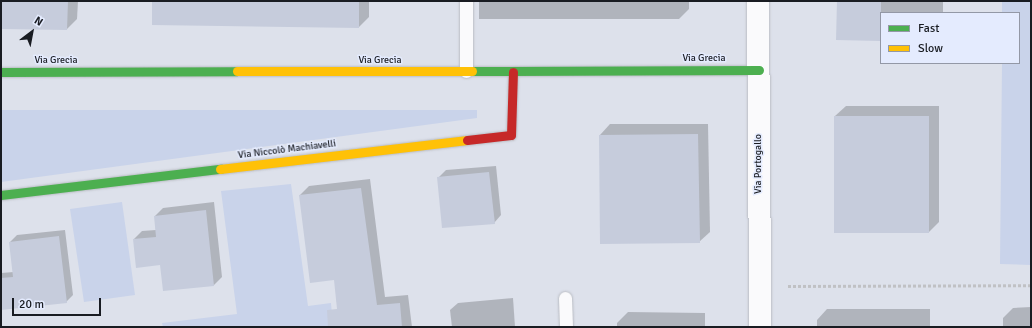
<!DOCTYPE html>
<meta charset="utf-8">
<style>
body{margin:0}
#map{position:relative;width:1032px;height:328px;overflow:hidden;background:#dde1eb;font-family:Signika,sans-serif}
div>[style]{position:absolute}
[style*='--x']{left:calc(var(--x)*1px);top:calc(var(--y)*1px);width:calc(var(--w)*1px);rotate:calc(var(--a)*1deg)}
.green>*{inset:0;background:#c9d3ea}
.shadow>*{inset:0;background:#0003}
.building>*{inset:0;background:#c6ccdc}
.path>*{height:2.5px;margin-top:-1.25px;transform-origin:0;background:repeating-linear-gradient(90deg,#c0c1c4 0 3px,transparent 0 5px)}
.roads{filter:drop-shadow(0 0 1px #b9bcc3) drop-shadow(0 0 1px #b9bcc3)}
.lane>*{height:13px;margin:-6.5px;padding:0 6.5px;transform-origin:6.5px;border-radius:6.5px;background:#fafafc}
.street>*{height:22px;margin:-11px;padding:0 11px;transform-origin:11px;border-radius:11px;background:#fafafc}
.fast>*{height:9px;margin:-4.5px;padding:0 4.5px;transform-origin:4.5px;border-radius:4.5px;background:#4caf50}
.slow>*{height:9px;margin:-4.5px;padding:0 4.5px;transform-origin:4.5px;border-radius:4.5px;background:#ffc107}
.jam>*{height:9px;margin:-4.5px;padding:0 4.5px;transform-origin:4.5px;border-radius:4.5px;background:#c62828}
span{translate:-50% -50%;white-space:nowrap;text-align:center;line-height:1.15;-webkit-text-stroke:3px #e4ebfe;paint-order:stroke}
.street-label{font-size:10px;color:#191c22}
.frame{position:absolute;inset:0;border:2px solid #191c22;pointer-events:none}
.legend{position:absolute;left:880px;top:12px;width:140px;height:52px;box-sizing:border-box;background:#e4ebfe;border:1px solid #9398a6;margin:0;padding:5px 7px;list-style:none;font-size:12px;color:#191c22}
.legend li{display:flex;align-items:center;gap:8px;height:20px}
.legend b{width:20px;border:1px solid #9398a6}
.north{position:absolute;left:12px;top:12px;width:40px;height:40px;-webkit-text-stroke:3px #e4ebfe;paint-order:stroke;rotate:32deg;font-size:11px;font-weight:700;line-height:16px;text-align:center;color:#191c22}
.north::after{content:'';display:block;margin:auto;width:14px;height:18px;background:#191c22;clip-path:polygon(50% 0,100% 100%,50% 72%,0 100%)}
.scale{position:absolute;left:12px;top:298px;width:89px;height:18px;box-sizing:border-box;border:2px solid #191c22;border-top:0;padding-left:5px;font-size:12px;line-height:14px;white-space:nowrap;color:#191c22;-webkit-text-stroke:3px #e4ebfe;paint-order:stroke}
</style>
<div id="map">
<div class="green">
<div style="clip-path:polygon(1002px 1px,1031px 1px,1031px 265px,1000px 264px,1002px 63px,1019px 63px,1019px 13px,1002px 13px)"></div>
<div style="clip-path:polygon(1px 110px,477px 110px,477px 118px,1px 182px)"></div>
<div style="clip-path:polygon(291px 184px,308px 306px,331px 303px,333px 327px,163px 327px,162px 323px,237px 314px,221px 191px)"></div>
<div style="clip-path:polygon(122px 202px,135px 295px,84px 302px,70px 209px)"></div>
</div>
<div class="shadow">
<div style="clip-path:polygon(1px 1px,78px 1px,77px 19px,67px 29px,1px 28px)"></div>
<div style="clip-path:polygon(153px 1px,369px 1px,369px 17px,359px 27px)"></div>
<div style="clip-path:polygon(479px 1px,689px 1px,689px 9px,679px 19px,479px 19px)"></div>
<div style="clip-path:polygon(838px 1px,943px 1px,943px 13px,881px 13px,881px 40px)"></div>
<div style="clip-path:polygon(846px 106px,939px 106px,939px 222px,929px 232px,835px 116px)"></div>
<div style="clip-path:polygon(610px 124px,708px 124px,710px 232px,699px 242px,601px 243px,600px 135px)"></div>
<div style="clip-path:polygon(496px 166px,501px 215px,494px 223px,438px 178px,446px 170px)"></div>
<div style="clip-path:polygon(370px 179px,385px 297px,408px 295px,412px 327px,339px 327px,335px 279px,300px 195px,309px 186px)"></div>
<div style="clip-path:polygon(214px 202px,222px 277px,214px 285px,160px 264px,134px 239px,142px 231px,156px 230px,155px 216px,163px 208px)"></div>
<div style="clip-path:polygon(65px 230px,73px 295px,66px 302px,1px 309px,1px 273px,14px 272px,10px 242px,17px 235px)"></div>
<div style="clip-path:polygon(513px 298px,515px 327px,452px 327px,450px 310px,458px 303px)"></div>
<div style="clip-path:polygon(1031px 307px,1031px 327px,1003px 327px,1003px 318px,1013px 308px)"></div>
<div style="clip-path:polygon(827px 309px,930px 309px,930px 327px,817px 327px,817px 320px)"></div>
<div style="clip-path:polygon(628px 312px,705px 313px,705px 327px,617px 327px,617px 323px)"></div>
</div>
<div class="building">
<div style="clip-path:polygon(1px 1px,68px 1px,67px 30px,1px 29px)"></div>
<div style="clip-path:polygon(152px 1px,359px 1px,359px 28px,152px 25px)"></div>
<div style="clip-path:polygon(837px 1px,881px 1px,881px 41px,836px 40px)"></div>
<div style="clip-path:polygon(834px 116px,929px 116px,929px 233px,834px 233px)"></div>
<div style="clip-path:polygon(698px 134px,700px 243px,600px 244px,599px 135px)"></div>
<div style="clip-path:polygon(489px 172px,495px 224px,442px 228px,437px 177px)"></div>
<div style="clip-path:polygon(361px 188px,377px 305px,400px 303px,402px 327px,328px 327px,327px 310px,337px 309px,334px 280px,310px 283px,299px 195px)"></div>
<div style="clip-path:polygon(206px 210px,214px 286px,163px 291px,160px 265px,136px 268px,133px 239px,156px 237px,154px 216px)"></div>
<div style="clip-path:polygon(59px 236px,67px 303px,1px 310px,1px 278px,13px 277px,9px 242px)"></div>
</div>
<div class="path">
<div style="--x:788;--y:286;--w:243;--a:-0.2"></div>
</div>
<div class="roads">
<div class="lane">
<div style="--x:466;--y:71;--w:70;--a:-90"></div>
<div style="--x:565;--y:298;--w:29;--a:88"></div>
</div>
<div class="street">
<div style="--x:758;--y:1;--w:326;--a:89.6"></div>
</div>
<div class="fast">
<div style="--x:472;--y:71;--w:287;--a:-0.2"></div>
<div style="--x:1;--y:72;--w:236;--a:-0.2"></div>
<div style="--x:1;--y:195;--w:221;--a:-6.8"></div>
</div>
<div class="slow">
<div style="--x:237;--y:71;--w:235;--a:0"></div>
<div style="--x:220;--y:169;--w:249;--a:-6.7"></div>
</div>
<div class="jam">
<div style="--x:467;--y:140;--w:44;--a:-6.5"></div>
<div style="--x:511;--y:135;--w:63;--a:-88.2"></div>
</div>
</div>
<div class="street-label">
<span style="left:704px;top:59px">Via Grecia</span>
<span style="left:56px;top:61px">Via Grecia</span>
<span style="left:380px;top:61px">Via Grecia</span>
<span style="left:287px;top:150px;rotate:-7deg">Via Niccolò Machiavelli</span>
<span style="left:759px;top:164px;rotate:-90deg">Via Portogallo</span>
</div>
<div class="frame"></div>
<ul class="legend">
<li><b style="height:5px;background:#4caf50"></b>Fast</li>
<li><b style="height:5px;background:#ffc107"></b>Slow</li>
</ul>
<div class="north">N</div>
<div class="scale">20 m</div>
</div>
